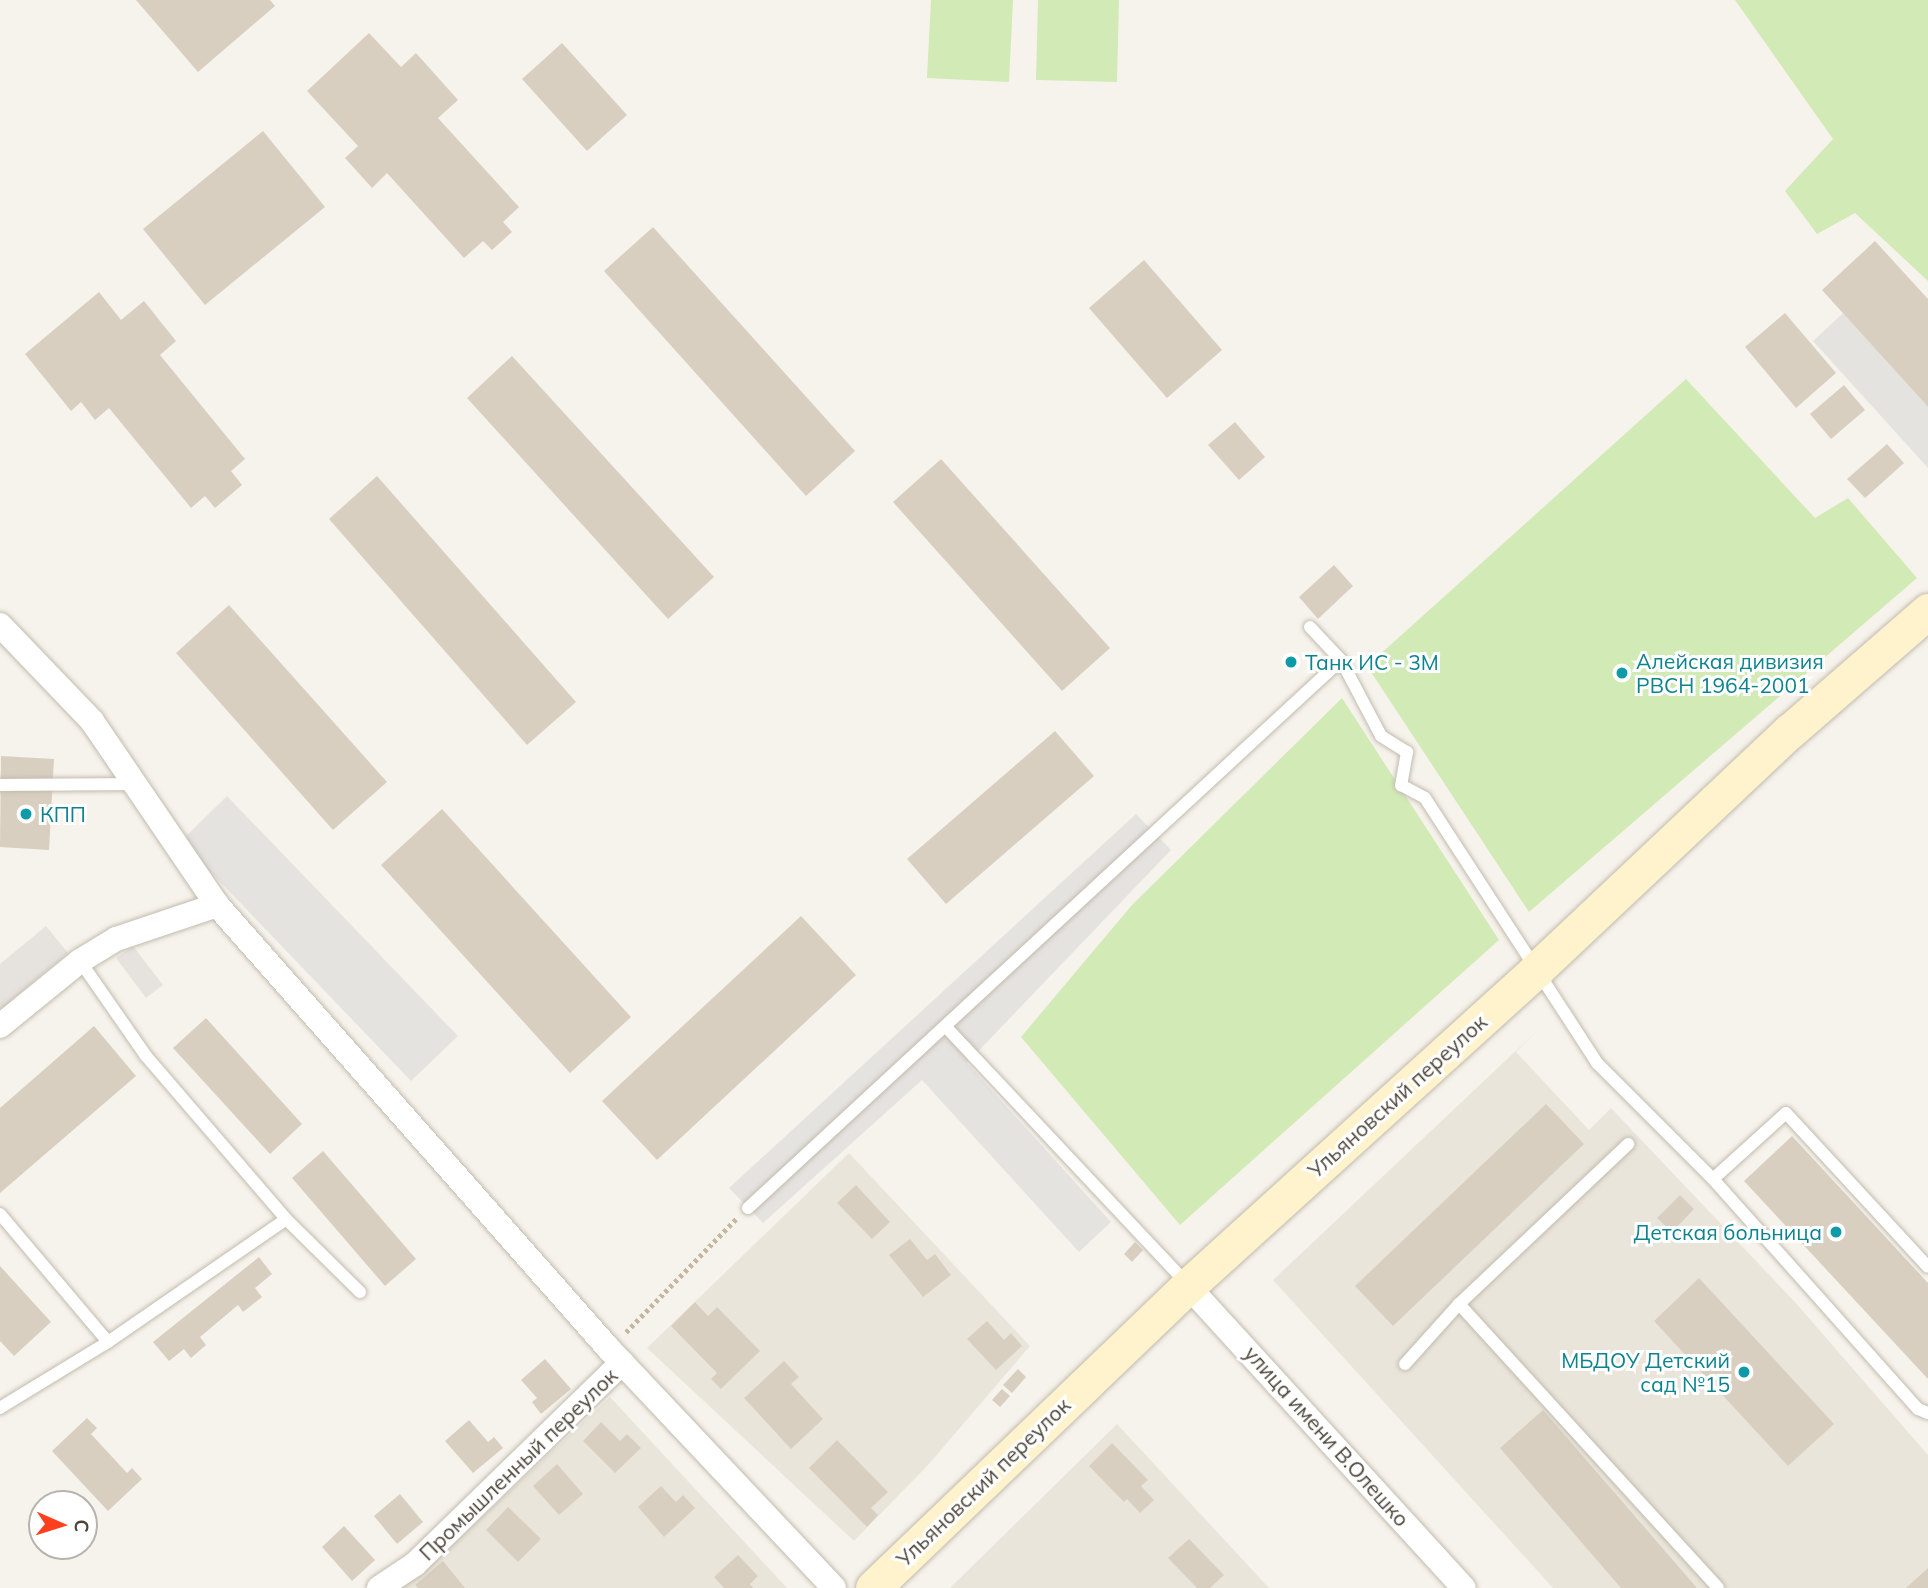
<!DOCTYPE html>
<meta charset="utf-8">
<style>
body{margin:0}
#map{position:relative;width:1928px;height:1588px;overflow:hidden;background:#f6f3ec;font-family:Mulish,sans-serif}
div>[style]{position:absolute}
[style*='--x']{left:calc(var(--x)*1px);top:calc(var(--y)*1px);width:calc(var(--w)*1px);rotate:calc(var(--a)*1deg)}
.residential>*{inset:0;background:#eae5da}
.industrial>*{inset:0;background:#e6e2dd}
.green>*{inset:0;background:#d2eab5}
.parking>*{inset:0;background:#e5e3e0}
.building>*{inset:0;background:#d8cfc1}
.path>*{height:4.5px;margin-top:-2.25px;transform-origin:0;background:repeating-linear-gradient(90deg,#c4b79f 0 3.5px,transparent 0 7px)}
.roads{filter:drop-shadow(0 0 2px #c2bbae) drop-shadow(0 0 2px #c2bbae)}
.service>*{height:12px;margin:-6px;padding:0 6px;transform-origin:6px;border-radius:6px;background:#fff}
.minor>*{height:24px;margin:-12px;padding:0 12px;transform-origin:12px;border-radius:12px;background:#fff}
.secondary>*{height:35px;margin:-17.5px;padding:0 17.5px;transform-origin:17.5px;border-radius:17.5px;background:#fff3cd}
.dots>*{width:19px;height:19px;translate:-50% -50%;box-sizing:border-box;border:4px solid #fff;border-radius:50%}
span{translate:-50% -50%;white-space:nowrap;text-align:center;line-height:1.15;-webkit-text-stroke:6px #fff;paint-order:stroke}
.culture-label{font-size:21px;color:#0d838f}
.left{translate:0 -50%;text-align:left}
.right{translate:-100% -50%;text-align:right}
.street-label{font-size:21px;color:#4b4439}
.north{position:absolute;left:28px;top:1490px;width:70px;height:70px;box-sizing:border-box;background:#fff;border:2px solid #b7b4b0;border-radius:50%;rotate:93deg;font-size:19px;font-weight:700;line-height:28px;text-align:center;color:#4b4439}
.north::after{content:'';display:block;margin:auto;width:24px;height:32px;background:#fc3f1d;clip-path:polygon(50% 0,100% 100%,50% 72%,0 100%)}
</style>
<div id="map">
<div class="residential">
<div style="clip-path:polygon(1539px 1029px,1516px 1052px,1589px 1130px,1611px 1108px,1794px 1301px,1928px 1455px,1928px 1588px,1553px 1588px,1273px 1280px)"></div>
<div style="clip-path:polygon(849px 1153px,1030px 1346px,928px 1465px,854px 1541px,647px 1348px)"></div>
<div style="clip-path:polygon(610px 1397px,787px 1588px,397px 1588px,416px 1579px)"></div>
<div style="clip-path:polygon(1117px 1424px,1269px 1588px,950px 1588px)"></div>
</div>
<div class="industrial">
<div style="clip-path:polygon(46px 926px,68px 953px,0 1010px,0 964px)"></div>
<div style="clip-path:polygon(133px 946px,163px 985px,146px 998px,116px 958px)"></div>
</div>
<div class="green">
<div style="clip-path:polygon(931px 0,1013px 0,1009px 82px,927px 78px)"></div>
<div style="clip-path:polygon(1038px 0,1119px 0,1117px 82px,1036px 80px)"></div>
<div style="clip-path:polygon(1735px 0,1928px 0,1928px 281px,1855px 213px,1817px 234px,1785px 191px,1833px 139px)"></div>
<div style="clip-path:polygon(1686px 379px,1815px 518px,1848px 498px,1917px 578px,1529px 912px,1367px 666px)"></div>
<div style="clip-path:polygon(1342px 698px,1499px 940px,1180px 1225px,1021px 1037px,1132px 905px)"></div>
</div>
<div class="parking">
<div style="clip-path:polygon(1843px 313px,1928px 407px,1928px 468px,1813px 341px)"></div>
<div style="clip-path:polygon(227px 796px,458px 1036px,411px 1081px,181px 841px)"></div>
<div style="clip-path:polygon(1136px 814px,1171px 850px,967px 1063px,1111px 1222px,1079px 1252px,922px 1080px,763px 1223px,729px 1188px)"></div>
</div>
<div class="building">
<div style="clip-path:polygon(136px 0,270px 0,275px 6px,198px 72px)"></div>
<div style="clip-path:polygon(369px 33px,401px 67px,416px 53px,458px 100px,438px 118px,519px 207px,503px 222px,512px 232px,492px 250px,483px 241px,464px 258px,387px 173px,372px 188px,345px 158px,358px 146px,307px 91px)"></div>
<div style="clip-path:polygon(562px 43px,627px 115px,587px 151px,522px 79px)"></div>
<div style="clip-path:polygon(263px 131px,325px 207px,205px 305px,143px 229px)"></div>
<div style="clip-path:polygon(653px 227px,855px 451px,806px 496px,604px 271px)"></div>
<div style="clip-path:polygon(1875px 241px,1928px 299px,1928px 407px,1822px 290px)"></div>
<div style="clip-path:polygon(1144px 260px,1222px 350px,1167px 398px,1089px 308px)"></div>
<div style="clip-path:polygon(99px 292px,121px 320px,144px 301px,176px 341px,160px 355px,245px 459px,231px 471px,242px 485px,215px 508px,205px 496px,191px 508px,109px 408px,95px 420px,81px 402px,71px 411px,25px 354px)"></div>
<div style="clip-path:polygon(1785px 313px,1836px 373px,1796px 408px,1745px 347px)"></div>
<div style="clip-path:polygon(512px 356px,714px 577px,668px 619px,467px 398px)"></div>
<div style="clip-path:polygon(1844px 385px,1865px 410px,1831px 439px,1810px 414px)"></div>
<div style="clip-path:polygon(1235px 422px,1265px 457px,1239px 480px,1208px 445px)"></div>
<div style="clip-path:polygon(1887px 444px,1904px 463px,1865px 498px,1847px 479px)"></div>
<div style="clip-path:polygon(941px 459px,1110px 648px,1062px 691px,893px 502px)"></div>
<div style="clip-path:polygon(377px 476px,576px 702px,527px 745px,329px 519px)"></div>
<div style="clip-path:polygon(1334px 565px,1353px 586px,1318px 619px,1299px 597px)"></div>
<div style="clip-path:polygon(229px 605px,387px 782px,333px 830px,176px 653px)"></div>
<div style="clip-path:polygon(1055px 731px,1094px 776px,946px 904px,907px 859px)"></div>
<div style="clip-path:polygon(1px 756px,54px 759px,49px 850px,0 847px)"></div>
<div style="clip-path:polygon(442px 809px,631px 1017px,570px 1073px,381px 865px)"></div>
<div style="clip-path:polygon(801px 916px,856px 975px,657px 1160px,602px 1101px)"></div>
<div style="clip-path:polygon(206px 1018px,302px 1124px,270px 1154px,173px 1048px)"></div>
<div style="clip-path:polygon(94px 1026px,136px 1076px,0 1193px,0 1108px)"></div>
<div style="clip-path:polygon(1546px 1104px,1584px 1144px,1393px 1326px,1355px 1286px)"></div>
<div style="clip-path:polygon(1792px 1136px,1928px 1283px,1928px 1379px,1744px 1181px)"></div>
<div style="clip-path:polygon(323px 1151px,416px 1259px,385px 1286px,292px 1178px)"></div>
<div style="clip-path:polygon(856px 1185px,890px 1222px,872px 1239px,837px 1203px)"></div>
<div style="clip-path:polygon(1680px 1195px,1694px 1209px,1672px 1232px,1657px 1218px)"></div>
<div style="clip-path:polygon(910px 1239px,927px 1260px,935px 1254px,951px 1275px,923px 1297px,889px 1255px)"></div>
<div style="clip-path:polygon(1135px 1242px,1143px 1250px,1132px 1262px,1124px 1254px)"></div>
<div style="clip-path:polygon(259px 1257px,272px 1274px,255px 1288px,262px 1297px,243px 1312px,238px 1305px,200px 1337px,206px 1345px,191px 1358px,184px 1349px,169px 1361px,153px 1342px)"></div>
<div style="clip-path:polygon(0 1266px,51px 1322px,14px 1356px,0 1341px)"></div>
<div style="clip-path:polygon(1699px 1278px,1834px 1424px,1788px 1466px,1654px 1321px)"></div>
<div style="clip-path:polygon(695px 1302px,708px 1316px,717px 1307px,760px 1351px,721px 1389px,711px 1379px,717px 1373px,671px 1326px)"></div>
<div style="clip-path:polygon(987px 1321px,1004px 1340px,1011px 1333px,1022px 1346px,996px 1370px,967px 1339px)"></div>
<div style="clip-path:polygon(545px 1359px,571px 1389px,541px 1414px,532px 1402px,537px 1398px,521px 1380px)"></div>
<div style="clip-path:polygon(784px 1361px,799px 1377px,791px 1384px,823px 1419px,791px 1449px,744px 1398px)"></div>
<div style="clip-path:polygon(1018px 1369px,1026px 1377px,1012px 1393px,1003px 1385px)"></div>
<div style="clip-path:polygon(1002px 1389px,1010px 1396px,1000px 1407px,992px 1400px)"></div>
<div style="clip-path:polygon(1543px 1410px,1697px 1588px,1621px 1588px,1500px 1448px)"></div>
<div style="clip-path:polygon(87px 1418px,97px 1428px,91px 1434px,127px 1473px,132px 1468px,142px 1479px,108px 1511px,52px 1451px)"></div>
<div style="clip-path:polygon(469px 1420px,488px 1442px,494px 1437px,503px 1448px,473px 1473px,445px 1441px)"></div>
<div style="clip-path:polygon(601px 1422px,620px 1441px,627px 1434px,641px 1448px,615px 1473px,583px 1441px)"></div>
<div style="clip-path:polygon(837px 1440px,888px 1492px,871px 1508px,878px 1515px,867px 1527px,809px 1468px)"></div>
<div style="clip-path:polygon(1112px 1443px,1148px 1480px,1141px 1486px,1154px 1500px,1140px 1513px,1127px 1499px,1124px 1502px,1089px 1466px)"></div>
<div style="clip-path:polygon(557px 1464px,583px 1494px,559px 1515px,533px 1486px)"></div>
<div style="clip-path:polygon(661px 1486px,676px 1502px,683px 1495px,695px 1508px,664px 1537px,638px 1507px)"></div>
<div style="clip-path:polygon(400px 1494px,423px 1522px,397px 1544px,374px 1516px)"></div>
<div style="clip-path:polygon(508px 1507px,541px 1539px,518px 1562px,486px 1530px)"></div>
<div style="clip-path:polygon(344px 1526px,375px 1560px,352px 1581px,322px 1547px)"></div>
<div style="clip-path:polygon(1189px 1539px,1224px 1575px,1210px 1588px,1197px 1588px,1168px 1558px)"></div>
<div style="clip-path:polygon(738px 1555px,758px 1576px,750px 1584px,753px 1588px,724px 1588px,714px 1577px)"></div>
<div style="clip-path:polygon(443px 1561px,465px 1588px,418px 1588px,415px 1585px)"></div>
<div style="clip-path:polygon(1928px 1568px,1928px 1588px,1906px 1588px)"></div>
</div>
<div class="path">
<div style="--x:626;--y:1332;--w:159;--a:-45.8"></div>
</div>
<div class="roads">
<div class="service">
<div style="--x:1310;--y:627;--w:45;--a:46.8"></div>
<div style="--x:1341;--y:660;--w:86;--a:62.2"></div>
<div style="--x:1381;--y:736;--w:31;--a:32"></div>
<div style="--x:1407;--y:752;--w:34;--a:100"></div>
<div style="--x:1401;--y:785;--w:27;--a:28"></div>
<div style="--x:1425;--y:798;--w:316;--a:57"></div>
<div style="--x:1597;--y:1063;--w:164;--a:45"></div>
<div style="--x:1713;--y:1179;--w:308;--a:48.3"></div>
<div style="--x:1918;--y:1409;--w:11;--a:22"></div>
<div style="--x:0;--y:785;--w:135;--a:-0.4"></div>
<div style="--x:80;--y:961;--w:116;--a:55.2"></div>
<div style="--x:146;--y:1056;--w:215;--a:49.3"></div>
<div style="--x:286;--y:1219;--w:104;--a:44.6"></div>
<div style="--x:946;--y:1027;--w:351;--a:46.8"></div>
<div style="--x:1713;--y:1179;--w:98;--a:-42.1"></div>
<div style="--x:1786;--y:1113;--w:209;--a:47.3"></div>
<div style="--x:748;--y:1208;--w:807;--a:-42.74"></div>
<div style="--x:0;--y:1214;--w:167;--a:49.8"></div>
<div style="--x:108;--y:1342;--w:127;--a:148.6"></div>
<div style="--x:1459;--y:1304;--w:384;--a:47.6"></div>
<div style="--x:108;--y:1342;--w:216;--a:-34.6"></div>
<div style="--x:1405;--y:1364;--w:81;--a:-48"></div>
<div style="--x:1459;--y:1304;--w:233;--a:-43.4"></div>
</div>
<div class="minor">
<div style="--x:0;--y:625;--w:133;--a:46.2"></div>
<div style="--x:92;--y:721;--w:222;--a:55.8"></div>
<div style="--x:217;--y:905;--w:592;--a:48.56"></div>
<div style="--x:609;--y:1349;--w:328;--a:46.7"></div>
<div style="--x:0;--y:1026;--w:103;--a:-39.1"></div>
<div style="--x:80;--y:961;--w:42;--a:-31.4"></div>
<div style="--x:116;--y:939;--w:107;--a:-18.6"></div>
<div style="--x:1188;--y:1286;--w:409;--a:47.6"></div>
<div style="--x:379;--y:1588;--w:43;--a:-33.7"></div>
<div style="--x:415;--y:1564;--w:289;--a:-44.2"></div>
</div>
<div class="secondary">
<div style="--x:873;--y:1588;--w:436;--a:-43.8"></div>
<div style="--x:1188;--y:1286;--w:471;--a:-42.2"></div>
<div style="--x:1537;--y:969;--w:347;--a:-43.3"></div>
<div style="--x:1790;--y:731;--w:183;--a:-41"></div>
</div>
</div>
<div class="dots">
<div style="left:1291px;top:662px;background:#0f9aa8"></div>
<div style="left:1622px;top:673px;background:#0f9aa8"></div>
<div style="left:26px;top:814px;background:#0f9aa8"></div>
<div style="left:1836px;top:1232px;background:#0f9aa8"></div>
<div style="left:1744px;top:1372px;background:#0f9aa8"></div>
</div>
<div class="culture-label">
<span class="left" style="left:1636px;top:673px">Алейская дивизия<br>РВСН 1964-2001</span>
<span class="left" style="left:1305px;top:662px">Танк ИС - 3М</span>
<span class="left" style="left:40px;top:814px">КПП</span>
<span class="right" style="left:1822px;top:1232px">Детская больница</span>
<span class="right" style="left:1730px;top:1372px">МБДОУ Детский<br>сад №15</span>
</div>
<div class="street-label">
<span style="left:1397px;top:1096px;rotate:-42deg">Ульяновский переулок</span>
<span style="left:1327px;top:1436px;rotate:48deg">улица имени В.Олешко</span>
<span style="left:518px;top:1464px;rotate:-44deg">Промышленный переулок</span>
<span style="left:983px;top:1482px;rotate:-44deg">Ульяновский переулок</span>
</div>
<div class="north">С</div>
</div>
